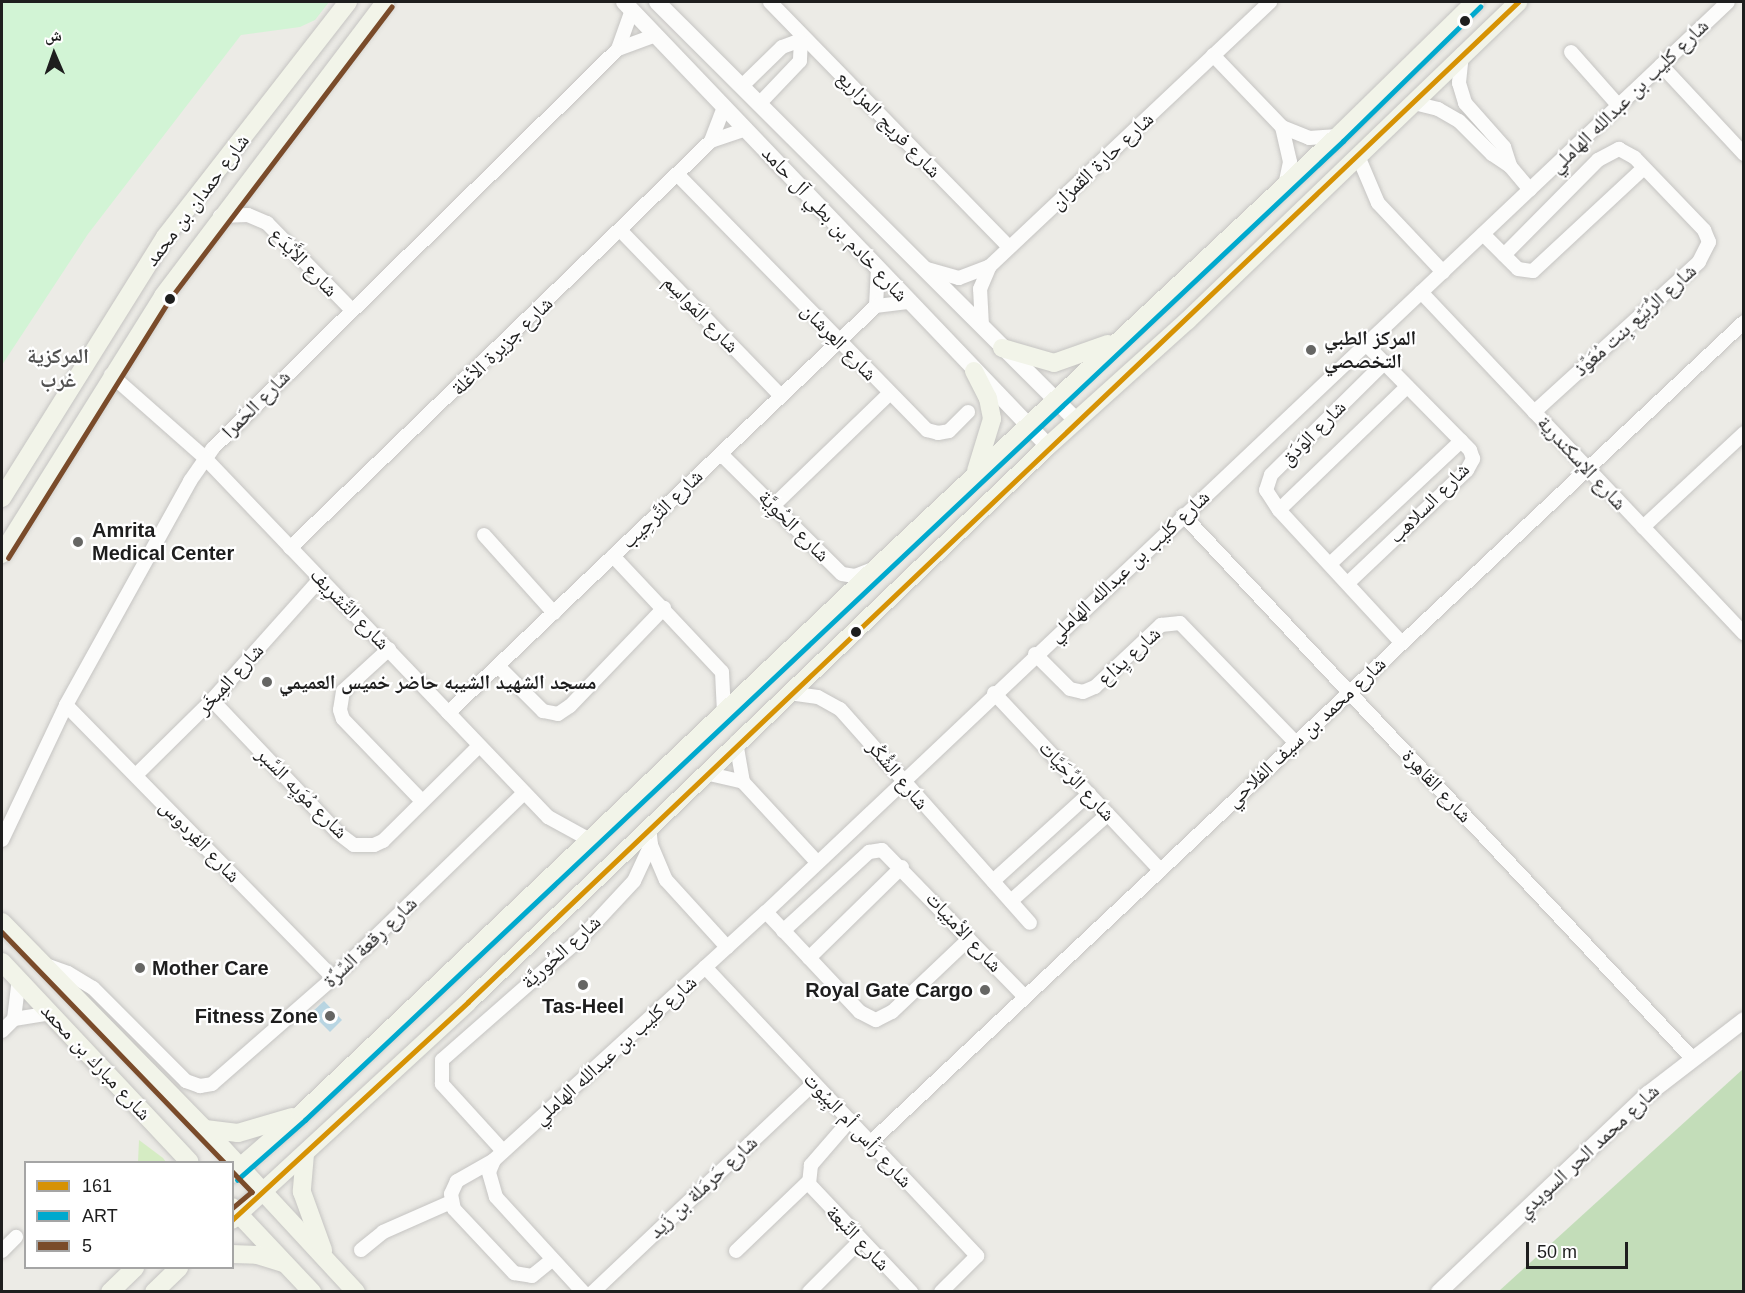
<!DOCTYPE html>
<meta charset="utf-8">
<style>
body{margin:0}
#map{position:relative;width:1745px;height:1293px;overflow:hidden;background:#ecebe6;font-family:Arial,"Noto Naskh Arabic",sans-serif}
div>[style]{position:absolute}
[style*='--x']{left:calc(var(--x)*1px);top:calc(var(--y)*1px);width:calc(var(--w)*1px);rotate:calc(var(--a)*1deg)}
.grass>*{inset:0;background:#d5ecc3}
.forest>*{inset:0;background:#c3ddb9}
.park>*{inset:0;background:#d2f4d5}
.water>*{inset:0;background:#b8d5e2}
.roads{filter:drop-shadow(0 0 2px #c5c4c2) drop-shadow(0 0 2px #c5c4c2)}
.minor>*{height:14px;margin:-7px;padding:0 7px;transform-origin:7px;border-radius:7px;background:#fcfcfb}
.tertiary>*{height:16px;margin:-8px;padding:0 8px;transform-origin:8px;border-radius:8px;background:#fcfcfb}
.secondary>*{height:18px;margin:-9px;padding:0 9px;transform-origin:9px;border-radius:9px;background:#f2f4e9}
.bus-1>*{height:4.5px;margin:-2.25px;padding:0 2.25px;transform-origin:2.25px;border-radius:2.25px;background:#d69204}
.bus-2>*{height:4.5px;margin:-2.25px;padding:0 2.25px;transform-origin:2.25px;border-radius:2.25px;background:#00a9ce}
.bus-3>*{height:4.5px;margin:-2.25px;padding:0 2.25px;transform-origin:2.25px;border-radius:2.25px;background:#7a4b2a}
.dots>*{width:16px;height:16px;translate:-50% -50%;box-sizing:border-box;border:3px solid #fff;border-radius:50%}
span{translate:-50% -50%;white-space:nowrap;text-align:center;line-height:1.15;-webkit-text-stroke:4.5px #fff;paint-order:stroke}
.street-label{font-size:20px;color:#1e1e1e}
.poi-label{font-size:20px;color:#1e1e1e;font-weight:700}
.left{translate:0 -50%;text-align:left}
.right{translate:-100% -50%;text-align:right}
.neighbourhood-label{font-size:21px;color:#515151;font-weight:700}
.frame{position:absolute;inset:0;border:3px solid #1e1e1e;pointer-events:none}
.legend{position:absolute;left:24px;top:1161px;width:210px;height:108px;box-sizing:border-box;background:#fff;border:2px solid #a5a5a5;margin:0;padding:8px 10px;list-style:none;font-size:18px;color:#1e1e1e}
.legend li{display:flex;align-items:center;gap:12px;height:30px}
.legend b{width:30px;border:2px solid #a5a5a5}
.north{position:absolute;left:24px;top:24px;width:60px;height:60px;-webkit-text-stroke:4px #fff;paint-order:stroke;rotate:358deg;font-size:16px;font-weight:700;line-height:24px;text-align:center;color:#1e1e1e}
.north::after{content:'';display:block;margin:auto;width:21px;height:27px;background:#1e1e1e;clip-path:polygon(50% 0,100% 100%,50% 72%,0 100%)}
.scale{position:absolute;left:1526px;top:1242px;width:102px;height:27px;box-sizing:border-box;border:3px solid #1e1e1e;border-top:0;padding-left:8px;font-size:18px;line-height:21px;white-space:nowrap;color:#1e1e1e;-webkit-text-stroke:4px #fff;paint-order:stroke}
</style>
<div id="map">
<div class="grass">
<div style="clip-path:polygon(139px 1140px,163px 1158px,166px 1162px,138px 1162px)"></div>
</div>
<div class="forest">
<div style="clip-path:polygon(1743px 1069px,1743px 1291px,1499px 1291px)"></div>
</div>
<div class="park">
<div style="clip-path:polygon(2px 2px,329px 2px,315px 20px,300px 27px,241px 35px,88px 234px,2px 365px)"></div>
</div>
<div class="water">
<div style="clip-path:polygon(324px 1001px,342px 1020px,330px 1032px,311px 1013px)"></div>
</div>
<div class="roads">
<div class="minor">
<div style="--x:770;--y:2;--w:342;--a:45.7"></div>
<div style="--x:618;--y:49;--w:41;--a:-70.3"></div>
<div style="--x:1571;--y:52;--w:71;--a:48.4"></div>
<div style="--x:1462;--y:54;--w:29;--a:96"></div>
<div style="--x:1459;--y:83;--w:21;--a:73"></div>
<div style="--x:1465;--y:103;--w:59;--a:48.4"></div>
<div style="--x:1504;--y:147;--w:20;--a:72"></div>
<div style="--x:1213;--y:55;--w:100;--a:46.2"></div>
<div style="--x:1282;--y:127;--w:29;--a:22"></div>
<div style="--x:1309;--y:138;--w:29;--a:-4"></div>
<div style="--x:1661;--y:65;--w:122;--a:47"></div>
<div style="--x:744;--y:84;--w:53;--a:-44.2"></div>
<div style="--x:782;--y:47;--w:20;--a:-20"></div>
<div style="--x:801;--y:40;--w:21;--a:93"></div>
<div style="--x:800;--y:61;--w:57;--a:133.6"></div>
<div style="--x:1414;--y:103;--w:25;--a:14"></div>
<div style="--x:1438;--y:109;--w:24;--a:30"></div>
<div style="--x:1459;--y:121;--w:47;--a:45"></div>
<div style="--x:1492;--y:154;--w:22;--a:34"></div>
<div style="--x:1510;--y:166;--w:31;--a:50"></div>
<div style="--x:1282;--y:127;--w:36;--a:77"></div>
<div style="--x:1290;--y:162;--w:25;--a:102"></div>
<div style="--x:711;--y:141;--w:36;--a:-19"></div>
<div style="--x:1358;--y:156;--w:51;--a:66.9"></div>
<div style="--x:1378;--y:203;--w:95;--a:46.7"></div>
<div style="--x:677;--y:174;--w:358;--a:45.7"></div>
<div style="--x:927;--y:430;--w:11;--a:15"></div>
<div style="--x:938;--y:433;--w:11;--a:-10"></div>
<div style="--x:949;--y:431;--w:27;--a:-45"></div>
<div style="--x:220;--y:216;--w:28;--a:-2"></div>
<div style="--x:248;--y:215;--w:21;--a:23"></div>
<div style="--x:267;--y:223;--w:120;--a:45.7"></div>
<div style="--x:621;--y:231;--w:230;--a:45.9"></div>
<div style="--x:1483;--y:234;--w:49;--a:45"></div>
<div style="--x:1518;--y:269;--w:15;--a:8"></div>
<div style="--x:1533;--y:271;--w:151;--a:-42.9"></div>
<div style="--x:1504;--y:255;--w:134;--a:-45.3"></div>
<div style="--x:1598;--y:160;--w:24;--a:-28"></div>
<div style="--x:1619;--y:149;--w:18;--a:29"></div>
<div style="--x:1635;--y:158;--w:100;--a:46.2"></div>
<div style="--x:1704;--y:230;--w:13;--a:67"></div>
<div style="--x:1709;--y:242;--w:22;--a:117"></div>
<div style="--x:1699;--y:262;--w:223;--a:137.7"></div>
<div style="--x:927;--y:269;--w:33;--a:16"></div>
<div style="--x:959;--y:278;--w:33;--a:-21"></div>
<div style="--x:990;--y:266;--w:385;--a:-43.3"></div>
<div style="--x:1421;--y:292;--w:470;--a:46.6"></div>
<div style="--x:876;--y:306;--w:36;--a:-87"></div>
<div style="--x:982;--y:326;--w:37;--a:-93"></div>
<div style="--x:980;--y:289;--w:25;--a:-67"></div>
<div style="--x:1384;--y:363;--w:159;--a:135.3"></div>
<div style="--x:1271;--y:475;--w:16;--a:108"></div>
<div style="--x:1266;--y:490;--w:24;--a:57"></div>
<div style="--x:1279;--y:510;--w:180;--a:47.3"></div>
<div style="--x:111;--y:375;--w:125;--a:41.4"></div>
<div style="--x:205;--y:458;--w:497;--a:46.3"></div>
<div style="--x:548;--y:817;--w:48;--a:28.7"></div>
<div style="--x:721;--y:454;--w:170;--a:44.8"></div>
<div style="--x:842;--y:574;--w:13;--a:9"></div>
<div style="--x:855;--y:576;--w:17;--a:-21"></div>
<div style="--x:774;--y:505;--w:160;--a:-44"></div>
<div style="--x:1279;--y:510;--w:178;--a:-43.9"></div>
<div style="--x:1183;--y:515;--w:743;--a:46.85"></div>
<div style="--x:1643;--y:527;--w:138;--a:-42.9"></div>
<div style="--x:484;--y:535;--w:105;--a:48.1"></div>
<div style="--x:290;--y:548;--w:586;--a:-44.03"></div>
<div style="--x:711;--y:141;--w:36;--a:-69"></div>
<div style="--x:613;--y:556;--w:159;--a:46.8"></div>
<div style="--x:722;--y:672;--w:41;--a:87.2"></div>
<div style="--x:1330;--y:564;--w:180;--a:-43.2"></div>
<div style="--x:1348;--y:583;--w:164;--a:-43.5"></div>
<div style="--x:1467;--y:470;--w:13;--a:-61"></div>
<div style="--x:1473;--y:459;--w:9;--a:-108"></div>
<div style="--x:1470;--y:450;--w:151;--a:-134.5"></div>
<div style="--x:389;--y:649;--w:62;--a:137.6"></div>
<div style="--x:343;--y:691;--w:19;--a:99"></div>
<div style="--x:340;--y:710;--w:9;--a:72"></div>
<div style="--x:343;--y:719;--w:114;--a:46.1"></div>
<div style="--x:1035;--y:654;--w:49;--a:45"></div>
<div style="--x:1070;--y:689;--w:13;--a:13"></div>
<div style="--x:1083;--y:692;--w:13;--a:-23"></div>
<div style="--x:1095;--y:687;--w:91;--a:-43.2"></div>
<div style="--x:1161;--y:625;--w:19;--a:-6"></div>
<div style="--x:1180;--y:623;--w:165;--a:46"></div>
<div style="--x:498;--y:666;--w:64;--a:45"></div>
<div style="--x:543;--y:711;--w:15;--a:11"></div>
<div style="--x:558;--y:714;--w:14;--a:-34"></div>
<div style="--x:570;--y:706;--w:136;--a:-46.2"></div>
<div style="--x:789;--y:693;--w:29;--a:8"></div>
<div style="--x:818;--y:697;--w:25;--a:29"></div>
<div style="--x:840;--y:709;--w:286;--a:48.4"></div>
<div style="--x:994;--y:693;--w:243;--a:46.8"></div>
<div style="--x:212;--y:700;--w:183;--a:46.5"></div>
<div style="--x:338;--y:833;--w:20;--a:37"></div>
<div style="--x:354;--y:845;--w:20;--a:0"></div>
<div style="--x:374;--y:845;--w:10;--a:-24"></div>
<div style="--x:383;--y:841;--w:135;--a:-44.7"></div>
<div style="--x:66;--y:705;--w:382;--a:45.6"></div>
<div style="--x:448;--y:713;--w:591;--a:-43.56"></div>
<div style="--x:876;--y:306;--w:33;--a:-7"></div>
<div style="--x:736;--y:742;--w:41;--a:80.1"></div>
<div style="--x:743;--y:782;--w:108;--a:47.3"></div>
<div style="--x:705;--y:773;--w:39;--a:13"></div>
<div style="--x:136;--y:775;--w:107;--a:-44.6"></div>
<div style="--x:212;--y:700;--w:162;--a:-48.2"></div>
<div style="--x:2;--y:840;--w:149;--a:-64.6"></div>
<div style="--x:66;--y:705;--w:256;--a:-61"></div>
<div style="--x:190;--y:481;--w:40;--a:-55.1"></div>
<div style="--x:213;--y:448;--w:569;--a:-44.57"></div>
<div style="--x:618;--y:49;--w:40;--a:-20.2"></div>
<div style="--x:651;--y:845;--w:38;--a:67"></div>
<div style="--x:666;--y:880;--w:91;--a:47.7"></div>
<div style="--x:993;--y:881;--w:130;--a:-42.2"></div>
<div style="--x:1011;--y:901;--w:130;--a:-41.9"></div>
<div style="--x:766;--y:912;--w:137;--a:46.8"></div>
<div style="--x:860;--y:1012;--w:18;--a:27"></div>
<div style="--x:876;--y:1020;--w:18;--a:-27"></div>
<div style="--x:892;--y:1012;--w:106;--a:-43.5"></div>
<div style="--x:783;--y:931;--w:117;--a:-42.6"></div>
<div style="--x:869;--y:852;--w:13;--a:-9"></div>
<div style="--x:882;--y:850;--w:205;--a:45.8"></div>
<div style="--x:809;--y:958;--w:130;--a:-44.4"></div>
<div style="--x:46;--y:965;--w:23;--a:20"></div>
<div style="--x:68;--y:973;--w:29;--a:31"></div>
<div style="--x:93;--y:988;--w:132;--a:45"></div>
<div style="--x:186;--y:1081;--w:15;--a:20"></div>
<div style="--x:200;--y:1086;--w:12;--a:-9"></div>
<div style="--x:212;--y:1084;--w:161;--a:-41.2"></div>
<div style="--x:333;--y:978;--w:266;--a:-44.1"></div>
<div style="--x:705;--y:967;--w:397;--a:46.7"></div>
<div style="--x:977;--y:1256;--w:51;--a:135"></div>
<div style="--x:14;--y:1019;--w:38;--a:-83"></div>
<div style="--x:2;--y:1031;--w:17;--a:-45"></div>
<div style="--x:14;--y:1019;--w:36;--a:-9"></div>
<div style="--x:850;--y:1120;--w:60;--a:130.9"></div>
<div style="--x:811;--y:1165;--w:19;--a:96"></div>
<div style="--x:809;--y:1184;--w:149;--a:46.6"></div>
<div style="--x:870;--y:1143;--w:1199;--a:-43.21"></div>
<div style="--x:503;--y:1151;--w:91;--a:-132.3"></div>
<div style="--x:442;--y:1084;--w:24;--a:-90"></div>
<div style="--x:442;--y:1060;--w:185;--a:-41.3"></div>
<div style="--x:581;--y:938;--w:78;--a:-47.1"></div>
<div style="--x:634;--y:881;--w:40;--a:-65"></div>
<div style="--x:651;--y:845;--w:19;--a:-96"></div>
<div style="--x:494;--y:1160;--w:43;--a:150.4"></div>
<div style="--x:457;--y:1181;--w:14;--a:115"></div>
<div style="--x:451;--y:1194;--w:15;--a:79"></div>
<div style="--x:454;--y:1209;--w:88;--a:46.8"></div>
<div style="--x:514;--y:1273;--w:18;--a:9"></div>
<div style="--x:532;--y:1276;--w:26;--a:-39"></div>
<div style="--x:361;--y:1250;--w:28;--a:-39"></div>
<div style="--x:383;--y:1232;--w:74;--a:-23.8"></div>
<div style="--x:2;--y:1251;--w:20;--a:-45"></div>
<div style="--x:736;--y:1251;--w:100;--a:-43.8"></div>
<div style="--x:583;--y:1292;--w:129;--a:-132.5"></div>
<div style="--x:496;--y:1197;--w:26;--a:-106"></div>
<div style="--x:489;--y:1172;--w:13;--a:-67"></div>
<div style="--x:494;--y:1160;--w:368;--a:-42.4"></div>
<div style="--x:766;--y:912;--w:1324;--a:-43.41"></div>
<div style="--x:593;--y:1292;--w:304;--a:-43.4"></div>
<div style="--x:809;--y:1292;--w:72;--a:-45"></div>
</div>
<div class="tertiary">
<div style="--x:624;--y:2;--w:614;--a:46.32"></div>
<div style="--x:657;--y:2;--w:593;--a:44.93"></div>
<div style="--x:1439;--y:1292;--w:288;--a:-43.5"></div>
<div style="--x:1648;--y:1094;--w:121;--a:-37.6"></div>
</div>
<div class="secondary">
<div style="--x:1002;--y:348;--w:54;--a:16.1"></div>
<div style="--x:1054;--y:363;--w:57;--a:-19.4"></div>
<div style="--x:974;--y:371;--w:30;--a:63"></div>
<div style="--x:988;--y:398;--w:21;--a:79"></div>
<div style="--x:992;--y:419;--w:54;--a:107.1"></div>
<div style="--x:2;--y:498;--w:308;--a:-58"></div>
<div style="--x:165;--y:237;--w:298;--a:-52.1"></div>
<div style="--x:2;--y:554;--w:304;--a:-58"></div>
<div style="--x:163;--y:296;--w:368;--a:-52.9"></div>
<div style="--x:2;--y:922;--w:290;--a:45.6"></div>
<div style="--x:205;--y:1129;--w:222;--a:47.2"></div>
<div style="--x:2;--y:962;--w:274;--a:46.8"></div>
<div style="--x:205;--y:1129;--w:33;--a:7"></div>
<div style="--x:238;--y:1133;--w:56;--a:-16.5"></div>
<div style="--x:305;--y:1154;--w:38;--a:95"></div>
<div style="--x:302;--y:1192;--w:62;--a:70.1"></div>
<div style="--x:232;--y:1174;--w:90;--a:-40.9"></div>
<div style="--x:300;--y:1115;--w:794;--a:-43.52"></div>
<div style="--x:876;--y:568;--w:633;--a:-43.08"></div>
<div style="--x:1338;--y:136;--w:192;--a:-44.4"></div>
<div style="--x:232;--y:1207;--w:117;--a:46.7"></div>
<div style="--x:232;--y:1220;--w:321;--a:-42.7"></div>
<div style="--x:468;--y:1002;--w:803;--a:-43.79"></div>
<div style="--x:1048;--y:446;--w:187;--a:-42"></div>
<div style="--x:1187;--y:321;--w:460;--a:-43.9"></div>
<div style="--x:232;--y:1254;--w:25;--a:2"></div>
<div style="--x:257;--y:1255;--w:27;--a:17"></div>
<div style="--x:110;--y:1292;--w:35;--a:-44"></div>
<div style="--x:154;--y:1292;--w:35;--a:-44"></div>
</div>
</div>
<div class="bus-1">
<div style="--x:232;--y:1220;--w:321;--a:-42.7"></div>
<div style="--x:468;--y:1002;--w:1450;--a:-43.6"></div>
</div>
<div class="bus-2">
<div style="--x:237;--y:1180;--w:91;--a:-41.4"></div>
<div style="--x:305;--y:1120;--w:1427;--a:-43.32"></div>
<div style="--x:1343;--y:141;--w:192;--a:-44.4"></div>
</div>
<div class="bus-3">
<div style="--x:8;--y:558;--w:304;--a:-58"></div>
<div style="--x:169;--y:300;--w:368;--a:-52.8"></div>
<div style="--x:2;--y:932;--w:320;--a:46"></div>
<div style="--x:232;--y:1171;--w:29;--a:46"></div>
<div style="--x:252;--y:1192;--w:26;--a:140"></div>
</div>
<div class="dots">
<div style="left:1465px;top:21px;background:#1e1e1e"></div>
<div style="left:170px;top:299px;background:#1e1e1e"></div>
<div style="left:1311px;top:350px;background:#666664"></div>
<div style="left:78px;top:542px;background:#666664"></div>
<div style="left:856px;top:632px;background:#1e1e1e"></div>
<div style="left:267px;top:682px;background:#666664"></div>
<div style="left:140px;top:968px;background:#666664"></div>
<div style="left:583px;top:985px;background:#666664"></div>
<div style="left:985px;top:990px;background:#666664"></div>
<div style="left:330px;top:1016px;background:#666664"></div>
</div>
<div class="street-label">
<span style="left:1629px;top:96px;rotate:-44deg">شارع كليب بن عبدالله الهاملي</span>
<span style="left:889px;top:124px;rotate:46deg">شارع فريج المزاريع</span>
<span style="left:1102px;top:161px;rotate:-43deg">شارع حارة القمزان</span>
<span style="left:197px;top:200px;rotate:-53deg">شارع حمدان بن محمد</span>
<span style="left:835px;top:224px;rotate:47deg">شارع خادم بن بطي آل حامد</span>
<span style="left:304px;top:262px;rotate:46deg">شارع الأَيْدَع</span>
<span style="left:701px;top:314px;rotate:46deg">شارع المَواسِم</span>
<span style="left:1635px;top:320px;rotate:-42deg">شارع الرُّبَيِّع بِنت مُعَوِّذ</span>
<span style="left:839px;top:342px;rotate:46deg">شارع العِرشان</span>
<span style="left:502px;top:346px;rotate:-44deg">شارع جزيرة الأغلة</span>
<span style="left:256px;top:404px;rotate:-45deg">شارع الحَمرا</span>
<span style="left:1313px;top:433px;rotate:-45deg">شارع الوَدَق</span>
<span style="left:1582px;top:463px;rotate:47deg">شارع الإسكندرية</span>
<span style="left:1429px;top:503px;rotate:-45deg">شارع السلاهب</span>
<span style="left:662px;top:509px;rotate:-44deg">شارع التَّرحِيب</span>
<span style="left:794px;top:526px;rotate:45deg">شارع الحُوِيَّة</span>
<span style="left:1129px;top:566px;rotate:-43deg">شارع كليب بن عبدالله الهاملي</span>
<span style="left:350px;top:609px;rotate:46deg">شارع التَّشرِيف</span>
<span style="left:1129px;top:656px;rotate:-42deg">شارع يِذاع</span>
<span style="left:230px;top:679px;rotate:-47deg">شارع المِبخَر</span>
<span style="left:1306px;top:732px;rotate:-43deg">شارع محمد بن سيف الفلاحي</span>
<span style="left:898px;top:775px;rotate:50deg">شارع الشُّكُر</span>
<span style="left:1077px;top:781px;rotate:47deg">شارع الرِّحَيَّات</span>
<span style="left:1437px;top:786px;rotate:47deg">شارع القاهِرة</span>
<span style="left:302px;top:793px;rotate:45deg">شارع مُوَيِه السَّبر</span>
<span style="left:200px;top:841px;rotate:46deg">شارع الفِردوس</span>
<span style="left:964px;top:932px;rotate:47deg">شارع الأمنِيات</span>
<span style="left:370px;top:942px;rotate:-44deg">شارع رِقعة السِّرَّة</span>
<span style="left:561px;top:952px;rotate:-42deg">شارع الحُوريَّة</span>
<span style="left:615px;top:1050px;rotate:-42deg">شارع كليب بن عبدالله الهاملي</span>
<span style="left:96px;top:1062px;rotate:47deg">شارع مبارك بن محمد</span>
<span style="left:858px;top:1130px;rotate:47deg">شارع رَأس أم البِيُوت</span>
<span style="left:1588px;top:1151px;rotate:-43deg">شارع محمد الحر السويدي</span>
<span style="left:703px;top:1187px;rotate:-43deg">شارع حَرمَلة بن زَيد</span>
<span style="left:858px;top:1238px;rotate:46deg">شارع النَّبعة</span>
</div>
<div class="poi-label">
<span class="left" style="left:1324px;top:350px">المركز الطبي<br>التخصصي</span>
<span class="left" style="left:92px;top:542px">Amrita<br>Medical Center</span>
<span class="left" style="left:279px;top:682px">مسجد الشهيد الشيبه حاضر خميس العميمي</span>
<span class="left" style="left:152px;top:968px">Mother Care</span>
<span class="right" style="left:973px;top:990px">Royal Gate Cargo</span>
<span style="left:583px;top:1006px">Tas-Heel</span>
<span class="right" style="left:318px;top:1016px">Fitness Zone</span>
</div>
<div class="neighbourhood-label">
<span style="left:58px;top:368px">المركزية<br>غرب</span>
</div>
<div class="frame"></div>
<ul class="legend">
<li><b style="height:8px;background:#d69204"></b>161</li>
<li><b style="height:8px;background:#00a9ce"></b>ART</li>
<li><b style="height:8px;background:#7a4b2a"></b>5</li>
</ul>
<div class="north">ش</div>
<div class="scale">50 m</div>
</div>
